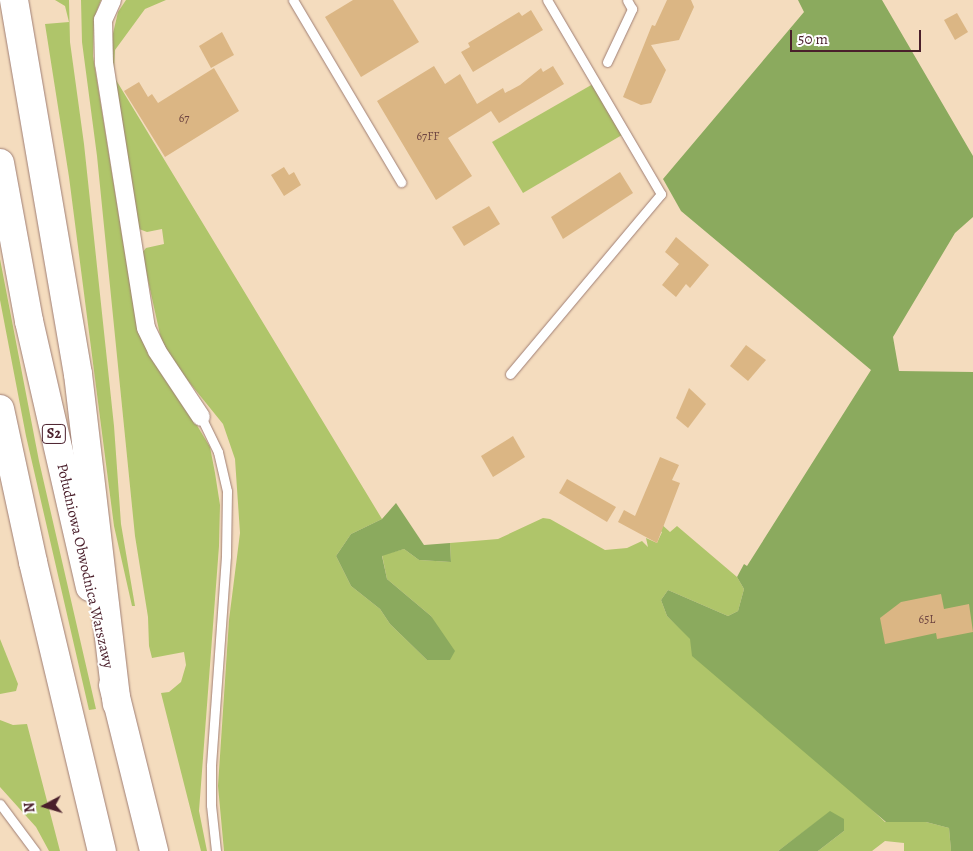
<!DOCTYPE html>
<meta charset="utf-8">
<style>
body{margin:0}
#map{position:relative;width:973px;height:851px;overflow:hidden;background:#f4dcbe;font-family:Alegreya,serif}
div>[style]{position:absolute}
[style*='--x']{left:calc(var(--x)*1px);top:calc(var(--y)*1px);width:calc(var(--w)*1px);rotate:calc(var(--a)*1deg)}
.green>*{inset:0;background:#afc56a}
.forest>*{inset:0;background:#8baa5e}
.building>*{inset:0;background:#dbb684}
.roads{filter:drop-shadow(0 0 1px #9f7e74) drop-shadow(0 0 1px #9f7e74)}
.lane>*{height:9px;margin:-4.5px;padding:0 4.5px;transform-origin:4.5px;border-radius:4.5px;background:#fff}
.street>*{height:18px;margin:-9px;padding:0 9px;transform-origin:9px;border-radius:9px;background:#fff}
.highway>*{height:28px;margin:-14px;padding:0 14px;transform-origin:14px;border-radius:14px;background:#fff}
span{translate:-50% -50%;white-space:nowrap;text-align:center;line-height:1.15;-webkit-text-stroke:4px #fff;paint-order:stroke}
.number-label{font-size:12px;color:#6e4541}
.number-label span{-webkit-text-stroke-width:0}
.shield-label span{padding:1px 4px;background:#fff;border:1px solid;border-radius:4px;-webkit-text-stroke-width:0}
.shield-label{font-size:14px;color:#4a1f2b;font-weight:700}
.street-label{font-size:15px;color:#4a1f2b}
.north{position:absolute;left:20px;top:781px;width:50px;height:50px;-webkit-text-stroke:4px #fff;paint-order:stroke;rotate:264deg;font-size:14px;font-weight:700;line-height:20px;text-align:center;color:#4a1f2b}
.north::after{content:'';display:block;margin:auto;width:18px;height:22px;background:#4a1f2b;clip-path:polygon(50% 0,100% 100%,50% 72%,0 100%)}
.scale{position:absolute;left:790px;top:30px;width:131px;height:22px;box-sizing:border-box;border:2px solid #4a1f2b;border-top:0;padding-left:6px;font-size:15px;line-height:18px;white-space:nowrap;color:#4a1f2b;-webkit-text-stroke:4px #fff;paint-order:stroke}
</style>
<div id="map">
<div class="green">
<div style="clip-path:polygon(55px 0,69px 0,70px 42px,84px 144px,114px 426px,121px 524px,135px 606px,132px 606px,114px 526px,69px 177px,45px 24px,69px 22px,65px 6px)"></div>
<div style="clip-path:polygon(81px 0,101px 0,94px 18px,93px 56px,134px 309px,139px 329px,210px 447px,215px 473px,220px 505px,219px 546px,199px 811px,207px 851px,201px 851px,161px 693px,169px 692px,181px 682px,186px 665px,184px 652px,152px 658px,149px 646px,148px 617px,135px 536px,97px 156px,82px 42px)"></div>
<div style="clip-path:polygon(126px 0,166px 0,145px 9px,115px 50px,114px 71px,111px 42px,118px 12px)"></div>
<div style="clip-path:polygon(113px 75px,382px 519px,351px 534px,336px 556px,351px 586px,380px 609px,390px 624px,427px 660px,450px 660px,431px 616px,387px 579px,382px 555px,404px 549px,419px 560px,451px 562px,450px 543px,498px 539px,543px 518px,550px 519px,605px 550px,627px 548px,642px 541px,648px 547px,646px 538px,657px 543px,662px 532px,655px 528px,660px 523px,670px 532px,677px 526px,737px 577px,744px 589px,738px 611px,728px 616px,668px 590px,661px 600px,667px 616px,885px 822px,926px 822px,949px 828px,951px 851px,904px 851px,904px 843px,885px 841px,872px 851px,818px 851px,844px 831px,830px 812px,778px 851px,224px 851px,218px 786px,229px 620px,240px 533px,235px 459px,223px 424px,176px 366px,161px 339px,142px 253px,146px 248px,164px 244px,162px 229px,147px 232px,139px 229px)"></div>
<div style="clip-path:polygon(593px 84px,622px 135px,523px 193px,492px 142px)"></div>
<div style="clip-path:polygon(0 259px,39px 461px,96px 709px,89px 710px,26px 436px,0 300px)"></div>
<div style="clip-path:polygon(0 639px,18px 684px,16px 691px,0 694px)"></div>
<div style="clip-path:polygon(0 720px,13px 725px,27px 724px,60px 851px,49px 851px,36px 827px,0 787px)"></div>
</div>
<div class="forest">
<div style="clip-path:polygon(798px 0,882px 0,973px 156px,973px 217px,955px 233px,893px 337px,899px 371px,973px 372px,973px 851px,951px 851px,949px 828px,926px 822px,886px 822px,692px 656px,690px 639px,667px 616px,661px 600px,668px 590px,728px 616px,738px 611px,744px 589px,737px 577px,744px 564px,747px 566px,871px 370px,681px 211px,663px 179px,804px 12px)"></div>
<div style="clip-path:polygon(396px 503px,424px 545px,450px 543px,451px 562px,419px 560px,404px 549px,382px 556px,387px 579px,431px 616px,455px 651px,450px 660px,427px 660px,390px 624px,380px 609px,351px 586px,336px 556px,351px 534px,382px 519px)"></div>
<div style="clip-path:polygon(830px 811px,844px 819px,844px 831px,818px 851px,778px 851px)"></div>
</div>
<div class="building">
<div style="clip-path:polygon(353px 0,393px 0,419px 42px,361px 77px,325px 17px)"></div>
<div style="clip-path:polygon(667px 0,691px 0,694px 7px,679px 40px,651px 45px,666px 70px,651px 103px,641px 105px,623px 97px,652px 25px,655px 26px)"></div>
<div style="clip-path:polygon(531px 10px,543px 30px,473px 72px,461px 52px,470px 47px,468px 43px,519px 12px,522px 16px)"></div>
<div style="clip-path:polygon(957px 13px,968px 32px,955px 40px,944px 20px)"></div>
<div style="clip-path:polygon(222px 32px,234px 55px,211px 68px,199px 46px)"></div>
<div style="clip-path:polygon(434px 66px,445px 84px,460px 74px,477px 104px,503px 88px,505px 93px,520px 85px,541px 68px,543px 72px,553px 66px,564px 84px,499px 123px,491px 111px,448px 138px,472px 176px,436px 200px,377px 101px)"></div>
<div style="clip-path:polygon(214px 68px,239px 111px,165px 157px,124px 91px,139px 82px,148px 97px,152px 94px,158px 103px)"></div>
<div style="clip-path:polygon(284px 167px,289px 175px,294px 172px,301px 185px,284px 196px,271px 175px)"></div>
<div style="clip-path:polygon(620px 172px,633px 193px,563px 239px,551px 217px)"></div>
<div style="clip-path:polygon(489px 206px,500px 224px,464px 246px,452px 227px)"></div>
<div style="clip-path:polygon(676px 237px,709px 265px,690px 288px,686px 284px,676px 297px,662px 285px,679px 264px,665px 252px)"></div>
<div style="clip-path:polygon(746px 345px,766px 360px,748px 381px,730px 366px)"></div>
<div style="clip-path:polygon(689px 388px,706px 404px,688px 428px,676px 418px)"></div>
<div style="clip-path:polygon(513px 436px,525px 457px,493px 477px,481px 456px)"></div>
<div style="clip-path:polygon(660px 457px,679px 465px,672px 480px,680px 483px,657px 543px,618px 522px,624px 510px,635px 516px)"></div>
<div style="clip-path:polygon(567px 479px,616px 507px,607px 522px,559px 493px)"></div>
<div style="clip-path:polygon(941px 594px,944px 609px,969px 604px,973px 632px,937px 639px,936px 633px,885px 644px,880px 618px,901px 602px)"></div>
</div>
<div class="roads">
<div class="lane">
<div style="--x:293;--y:0;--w:212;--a:59.3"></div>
<div style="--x:607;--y:62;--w:59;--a:-64.7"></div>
<div style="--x:632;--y:9;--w:10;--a:-119"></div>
<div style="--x:510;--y:374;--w:235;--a:-50"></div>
<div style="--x:661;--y:194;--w:225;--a:-120.4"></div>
<div style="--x:201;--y:417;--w:39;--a:64"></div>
<div style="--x:218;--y:452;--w:40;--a:77"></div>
<div style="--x:227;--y:491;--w:65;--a:90.9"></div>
<div style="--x:226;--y:556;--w:211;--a:94.1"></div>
<div style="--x:211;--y:766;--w:39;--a:90"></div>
<div style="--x:211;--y:805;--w:46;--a:83.8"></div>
<div style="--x:0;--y:804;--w:59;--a:53.3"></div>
</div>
<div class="street">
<div style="--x:112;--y:0;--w:22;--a:114"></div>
<div style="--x:103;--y:20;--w:43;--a:88.7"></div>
<div style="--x:104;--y:63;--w:268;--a:81"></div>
<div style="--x:146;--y:328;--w:25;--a:64"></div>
<div style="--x:157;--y:351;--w:79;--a:56.3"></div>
</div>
<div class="highway">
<div style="--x:14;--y:0;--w:379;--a:80.3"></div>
<div style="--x:78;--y:374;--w:332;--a:83.3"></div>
<div style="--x:0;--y:163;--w:161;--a:79.6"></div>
<div style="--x:29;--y:321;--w:273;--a:77.1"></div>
<div style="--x:0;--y:409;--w:157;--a:77.8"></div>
<div style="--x:33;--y:562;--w:297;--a:76.6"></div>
<div style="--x:113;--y:685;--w:171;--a:76.1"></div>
</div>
</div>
<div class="number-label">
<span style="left:184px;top:119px">67</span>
<span style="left:428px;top:137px">67FF</span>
<span style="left:927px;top:620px">65L</span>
</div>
<div class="shield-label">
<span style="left:54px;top:434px">S2</span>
</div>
<div class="street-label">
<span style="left:85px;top:566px;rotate:77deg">Południowa Obwodnica Warszawy</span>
</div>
<div class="north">N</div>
<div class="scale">50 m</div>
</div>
